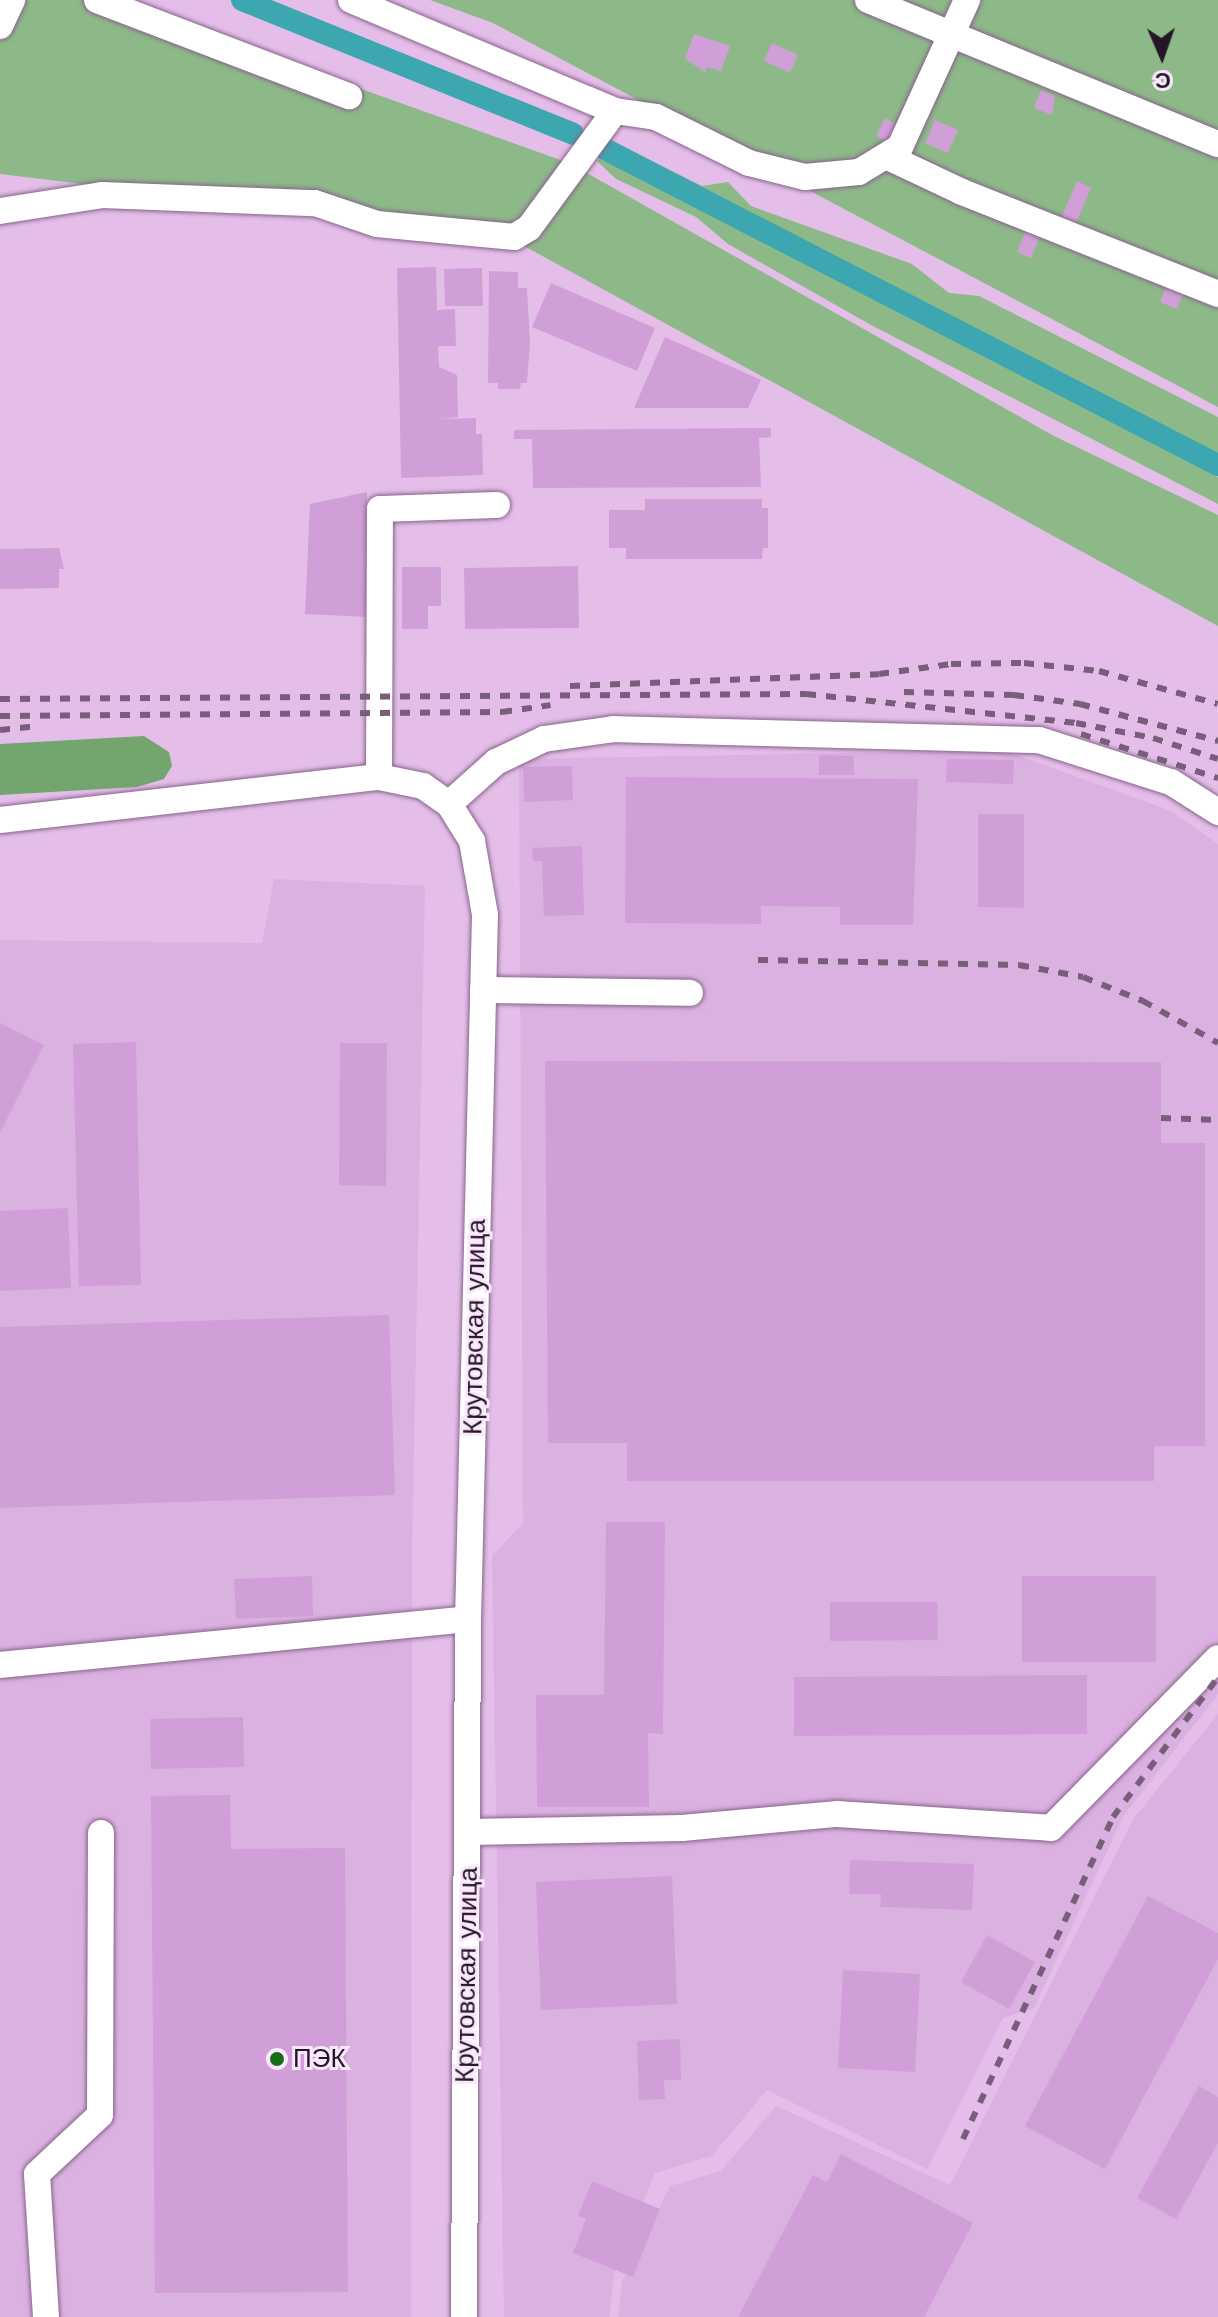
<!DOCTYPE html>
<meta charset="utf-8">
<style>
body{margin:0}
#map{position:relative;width:1218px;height:2317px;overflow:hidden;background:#e4bee9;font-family:"Work Sans",sans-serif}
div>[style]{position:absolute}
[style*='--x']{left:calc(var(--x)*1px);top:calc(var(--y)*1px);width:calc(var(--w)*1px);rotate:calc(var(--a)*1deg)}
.built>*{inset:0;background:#dbb1e1}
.green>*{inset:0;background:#8db988}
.forest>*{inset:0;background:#73a56e}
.canal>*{height:22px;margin:-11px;padding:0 11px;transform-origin:11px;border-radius:11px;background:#3ca7b0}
.building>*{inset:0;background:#d19fd8}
.roads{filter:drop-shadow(0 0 2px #87658b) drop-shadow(0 0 2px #87658b)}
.minor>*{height:26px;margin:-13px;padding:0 13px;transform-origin:13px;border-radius:13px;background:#fff}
.rail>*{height:6px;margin-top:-3px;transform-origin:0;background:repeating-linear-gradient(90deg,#775e79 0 10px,transparent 0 20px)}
.dots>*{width:22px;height:22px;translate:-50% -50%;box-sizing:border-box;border:4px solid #fae7fd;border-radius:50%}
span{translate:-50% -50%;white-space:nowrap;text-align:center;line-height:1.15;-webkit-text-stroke:6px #fae7fd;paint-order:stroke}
.street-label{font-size:26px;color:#241625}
.poi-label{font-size:26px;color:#241625}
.left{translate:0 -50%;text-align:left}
.north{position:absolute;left:1122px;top:16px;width:80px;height:80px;-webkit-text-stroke:6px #fae7fd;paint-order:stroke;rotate:178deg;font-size:22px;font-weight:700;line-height:32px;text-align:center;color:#241625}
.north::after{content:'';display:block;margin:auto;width:28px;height:36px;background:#241625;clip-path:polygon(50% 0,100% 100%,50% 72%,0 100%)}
</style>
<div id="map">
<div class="built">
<div style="clip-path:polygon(1003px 750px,1171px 811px,1218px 844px,1218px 1694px,1123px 1817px,1034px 2008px,1003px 2018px,927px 2169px,767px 2090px,712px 2156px,655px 2173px,614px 2275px,609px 2317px,504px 2317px,492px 1556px,523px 1523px,519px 759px)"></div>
<div style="clip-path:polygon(274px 879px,425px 886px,412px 1554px,411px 2317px,0 2317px,0 940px,262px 943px)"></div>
<div style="clip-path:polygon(1218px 1714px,1218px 2317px,618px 2317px,622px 2282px,670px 2186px,721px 2171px,776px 2106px,950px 2185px,1134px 1818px)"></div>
</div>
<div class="green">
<div style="clip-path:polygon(0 0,112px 0,569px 163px,1054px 436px,1218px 515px,1218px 626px,504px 235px,0 174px)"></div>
<div style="clip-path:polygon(430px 0,1218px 0,1218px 407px,493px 23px)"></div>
<div style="clip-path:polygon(631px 151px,702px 186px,728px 182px,751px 206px,912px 264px,949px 293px,979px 296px,1218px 417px,1218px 462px,1210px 464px,1218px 478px,1218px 504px,871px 325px,728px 244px,696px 217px,616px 179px,597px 161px,611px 152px)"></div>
</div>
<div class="forest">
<div style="clip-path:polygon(144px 736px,169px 752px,172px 766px,164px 779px,137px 787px,0 795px,0 744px)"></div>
</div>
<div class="canal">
<div style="--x:242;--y:0;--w:357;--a:22"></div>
<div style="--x:601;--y:147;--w:694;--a:27.27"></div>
</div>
<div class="building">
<div style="clip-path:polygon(694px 34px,730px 46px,721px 71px,707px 67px,705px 72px,685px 59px)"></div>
<div style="clip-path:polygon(772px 43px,798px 55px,790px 73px,764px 61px)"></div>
<div style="clip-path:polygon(1041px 90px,1055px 96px,1052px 115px,1034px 108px)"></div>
<div style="clip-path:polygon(885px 118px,901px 127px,892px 144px,876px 136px)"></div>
<div style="clip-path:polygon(935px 120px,958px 130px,948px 153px,925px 143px)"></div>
<div style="clip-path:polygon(1077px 181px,1091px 188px,1075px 225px,1053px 216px,1062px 216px)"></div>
<div style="clip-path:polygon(1026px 230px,1040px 236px,1031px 258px,1017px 252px)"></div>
<div style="clip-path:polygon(436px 267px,437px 310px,455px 309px,456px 346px,438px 346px,439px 367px,457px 375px,458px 417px,440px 419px,476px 418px,476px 434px,482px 434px,483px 475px,401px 478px,397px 268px)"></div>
<div style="clip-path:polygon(482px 268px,483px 306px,445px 306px,444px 269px)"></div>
<div style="clip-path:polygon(489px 271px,518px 272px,518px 288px,527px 288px,530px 342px,527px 383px,521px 383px,520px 389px,498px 389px,498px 383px,488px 383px)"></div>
<div style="clip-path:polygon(551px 283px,655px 328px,637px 371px,532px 327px)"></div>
<div style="clip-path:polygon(1167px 284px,1184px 292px,1177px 309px,1160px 302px)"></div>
<div style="clip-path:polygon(665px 337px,761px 380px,748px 408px,634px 408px)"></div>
<div style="clip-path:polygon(771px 428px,771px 437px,759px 438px,761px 487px,533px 488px,532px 439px,514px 439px,514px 430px)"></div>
<div style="clip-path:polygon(367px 492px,367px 617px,305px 614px,310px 504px)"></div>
<div style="clip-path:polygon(645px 499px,762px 499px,762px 508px,768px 508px,768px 548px,763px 548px,762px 559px,626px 559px,626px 548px,609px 548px,609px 510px,645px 510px)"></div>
<div style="clip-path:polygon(59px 548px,64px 569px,59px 569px,59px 588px,0 589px,0 549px)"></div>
<div style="clip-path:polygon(578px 566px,579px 628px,465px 629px,464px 568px)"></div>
<div style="clip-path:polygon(402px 567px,441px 567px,441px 606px,428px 606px,428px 629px,402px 629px)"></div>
<div style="clip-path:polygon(819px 755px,854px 756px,854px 775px,819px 775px)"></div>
<div style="clip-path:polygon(947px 759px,1014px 760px,1013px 784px,946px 782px)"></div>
<div style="clip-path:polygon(572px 766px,573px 800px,524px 802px,523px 767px)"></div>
<div style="clip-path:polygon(626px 777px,918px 779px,913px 925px,840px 925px,840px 907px,761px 906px,761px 924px,625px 923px)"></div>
<div style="clip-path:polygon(978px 814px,1024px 814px,1024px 908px,978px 907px)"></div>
<div style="clip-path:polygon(582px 846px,584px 915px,544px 916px,542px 861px,533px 861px,532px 848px)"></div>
<div style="clip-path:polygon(0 1023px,44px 1045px,0 1133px)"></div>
<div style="clip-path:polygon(136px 1042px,141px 1285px,79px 1286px,73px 1044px)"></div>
<div style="clip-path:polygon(340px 1043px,387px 1043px,386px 1186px,339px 1185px)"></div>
<div style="clip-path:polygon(545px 1061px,1161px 1062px,1161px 1143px,1205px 1143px,1205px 1446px,1154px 1446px,1154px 1481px,627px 1481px,627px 1443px,548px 1443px)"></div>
<div style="clip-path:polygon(68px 1208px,71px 1288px,0 1291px,0 1211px)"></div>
<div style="clip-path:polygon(389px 1315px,395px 1495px,0 1508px,0 1327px)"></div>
<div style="clip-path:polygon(606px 1522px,665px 1522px,663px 1734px,648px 1733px,649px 1807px,537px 1807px,536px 1695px,604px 1695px)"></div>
<div style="clip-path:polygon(312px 1576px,313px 1616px,236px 1619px,234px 1579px)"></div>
<div style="clip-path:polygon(1022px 1576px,1156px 1576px,1156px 1662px,1022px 1662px)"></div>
<div style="clip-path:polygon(830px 1602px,937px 1602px,938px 1640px,830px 1641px)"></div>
<div style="clip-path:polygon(1087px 1675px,1087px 1734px,794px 1736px,794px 1677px)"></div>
<div style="clip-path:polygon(243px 1717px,244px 1767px,151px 1769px,150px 1719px)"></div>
<div style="clip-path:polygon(230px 1795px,231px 1849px,345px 1848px,348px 2292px,155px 2293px,151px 1796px)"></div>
<div style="clip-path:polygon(850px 1860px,974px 1864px,972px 1910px,880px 1907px,881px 1894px,849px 1894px)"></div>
<div style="clip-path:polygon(672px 1876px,677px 2004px,541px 2010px,536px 1882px)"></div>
<div style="clip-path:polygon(1148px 1896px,1218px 1933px,1218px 1959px,1105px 2169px,1025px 2126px)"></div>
<div style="clip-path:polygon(987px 1935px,1035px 1962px,1009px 2009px,961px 1982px)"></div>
<div style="clip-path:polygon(843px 1970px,920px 1974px,915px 2072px,838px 2068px)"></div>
<div style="clip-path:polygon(680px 2039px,681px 2080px,664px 2080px,665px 2099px,639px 2100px,637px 2041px)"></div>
<div style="clip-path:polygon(1199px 2086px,1218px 2097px,1218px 2143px,1176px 2219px,1137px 2198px)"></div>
<div style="clip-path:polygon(841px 2154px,973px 2223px,924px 2317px,738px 2317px,813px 2175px,827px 2182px)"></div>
<div style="clip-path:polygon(592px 2181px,660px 2209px,633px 2277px,573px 2253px,586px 2219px,578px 2216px)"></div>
</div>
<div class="roads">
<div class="minor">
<div style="--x:97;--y:0;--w:270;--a:20.9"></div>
<div style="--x:351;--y:0;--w:286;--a:22.8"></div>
<div style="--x:868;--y:0;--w:378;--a:22.4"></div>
<div style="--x:0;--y:26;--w:29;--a:-65"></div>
<div style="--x:888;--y:157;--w:82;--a:25.3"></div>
<div style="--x:962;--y:192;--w:276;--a:21.7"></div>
<div style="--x:0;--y:211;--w:103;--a:-8.9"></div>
<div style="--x:102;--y:195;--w:213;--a:2.2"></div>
<div style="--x:315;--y:203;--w:65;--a:18.7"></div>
<div style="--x:377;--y:224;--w:138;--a:5.4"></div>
<div style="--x:514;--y:237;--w:17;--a:-31"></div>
<div style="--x:529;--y:228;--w:145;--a:-53.7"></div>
<div style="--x:615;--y:111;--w:41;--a:8.3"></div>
<div style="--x:656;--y:117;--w:104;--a:26.3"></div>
<div style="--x:749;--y:163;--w:58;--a:14"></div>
<div style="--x:805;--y:177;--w:54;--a:-5.3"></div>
<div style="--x:859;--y:172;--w:48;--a:-31.4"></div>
<div style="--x:900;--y:147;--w:162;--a:-65.5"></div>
<div style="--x:379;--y:777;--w:268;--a:-89.8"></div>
<div style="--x:380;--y:509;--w:117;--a:-2"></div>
<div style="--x:449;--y:804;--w:63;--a:-41.8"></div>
<div style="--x:496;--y:762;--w:53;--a:-25.6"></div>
<div style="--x:544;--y:739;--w:70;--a:-8.2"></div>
<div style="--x:613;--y:729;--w:426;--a:1.5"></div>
<div style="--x:1039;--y:740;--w:139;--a:17.7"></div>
<div style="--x:1171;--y:782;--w:56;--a:32.6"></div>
<div style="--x:0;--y:820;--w:381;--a:-6.5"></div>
<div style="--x:379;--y:777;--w:45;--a:11.6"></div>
<div style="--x:423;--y:786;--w:32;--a:35"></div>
<div style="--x:449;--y:804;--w:44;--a:58.1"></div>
<div style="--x:472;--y:841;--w:75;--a:80"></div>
<div style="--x:485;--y:915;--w:704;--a:91.38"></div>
<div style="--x:468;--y:1619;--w:698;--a:90.33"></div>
<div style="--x:483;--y:990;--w:207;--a:0.8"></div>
<div style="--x:0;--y:1665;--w:470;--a:-5.6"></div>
<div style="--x:468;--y:1832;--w:214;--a:-1.1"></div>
<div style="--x:682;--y:1828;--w:156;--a:-5.2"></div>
<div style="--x:837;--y:1814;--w:214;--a:3.7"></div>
<div style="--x:1051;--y:1828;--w:238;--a:-45.5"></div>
<div style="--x:46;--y:2317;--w:143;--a:-93.6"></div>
<div style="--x:37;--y:2174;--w:86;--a:-43.1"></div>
<div style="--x:100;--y:2115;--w:282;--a:-89.8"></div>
</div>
</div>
<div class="rail">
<div style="--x:570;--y:686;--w:309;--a:-2.2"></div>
<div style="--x:879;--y:674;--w:73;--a:-7.9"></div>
<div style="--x:951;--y:664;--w:73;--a:-0.8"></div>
<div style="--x:1024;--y:663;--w:75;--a:6.1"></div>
<div style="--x:1099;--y:671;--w:123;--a:15.5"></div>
<div style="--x:904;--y:692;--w:110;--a:1.6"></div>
<div style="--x:1014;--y:695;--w:67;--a:7.8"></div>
<div style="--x:1080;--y:704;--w:143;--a:15"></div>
<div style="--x:0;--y:699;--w:806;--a:-0.36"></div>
<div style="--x:806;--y:694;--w:272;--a:6.1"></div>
<div style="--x:1076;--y:723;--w:78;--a:11"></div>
<div style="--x:1153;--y:738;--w:68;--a:17.9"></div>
<div style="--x:0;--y:716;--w:502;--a:-0.46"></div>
<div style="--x:502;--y:712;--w:49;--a:-8.1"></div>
<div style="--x:0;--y:730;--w:36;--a:-6"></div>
<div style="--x:1081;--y:734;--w:144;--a:17.8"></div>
<div style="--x:758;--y:960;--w:261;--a:1.1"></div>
<div style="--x:1019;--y:965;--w:65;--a:10.6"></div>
<div style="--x:1083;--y:977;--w:65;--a:21.8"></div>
<div style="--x:1143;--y:1001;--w:86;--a:29.2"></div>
<div style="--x:1161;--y:1118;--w:57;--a:2"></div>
<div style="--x:963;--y:2139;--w:355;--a:-65"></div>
<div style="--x:1113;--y:1817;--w:175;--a:-53.1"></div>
</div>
<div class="dots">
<div style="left:277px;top:2059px;background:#186d15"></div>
</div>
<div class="street-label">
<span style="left:475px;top:1327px;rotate:-89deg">Крутовская улица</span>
<span style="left:467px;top:1975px;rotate:-89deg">Крутовская улица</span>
</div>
<div class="poi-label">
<span class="left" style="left:293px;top:2059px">ПЭК</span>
</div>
<div class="north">С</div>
</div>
